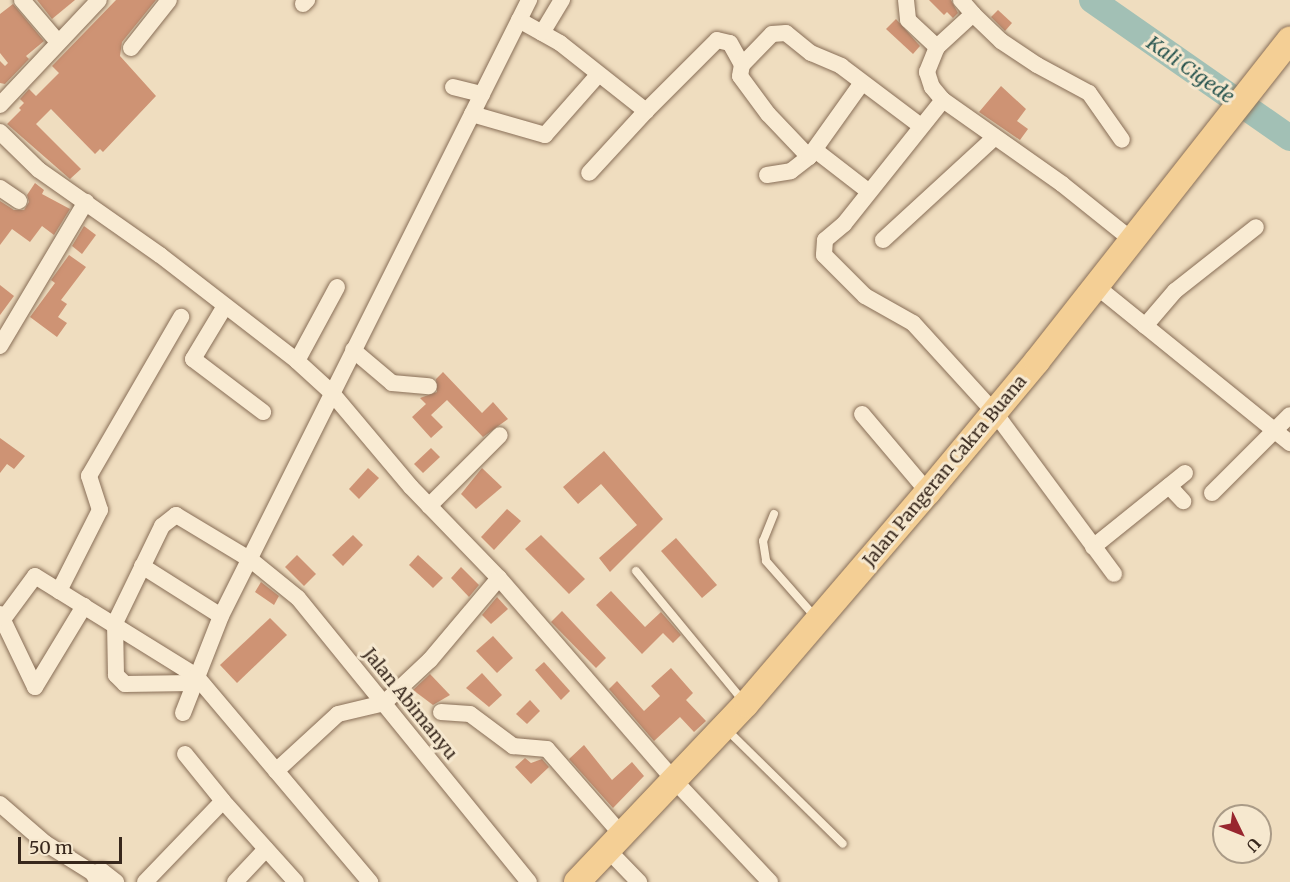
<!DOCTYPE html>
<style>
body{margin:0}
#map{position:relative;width:1290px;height:882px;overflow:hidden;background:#efddbf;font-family:Merriweather,serif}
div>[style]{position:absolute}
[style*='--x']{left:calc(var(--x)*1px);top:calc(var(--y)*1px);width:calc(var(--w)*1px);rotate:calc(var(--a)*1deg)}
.river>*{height:26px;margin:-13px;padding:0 13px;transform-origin:13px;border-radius:13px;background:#a2c0b5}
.building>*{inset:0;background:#ce9374}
.roads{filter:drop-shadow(0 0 2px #886e57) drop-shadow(0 0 2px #886e57)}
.service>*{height:8px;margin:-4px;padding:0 4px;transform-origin:4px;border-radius:4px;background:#f9ebd3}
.minor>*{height:16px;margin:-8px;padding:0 8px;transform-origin:8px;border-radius:8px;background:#f9ebd3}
.primary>*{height:26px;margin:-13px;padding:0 13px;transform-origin:13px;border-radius:13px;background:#f4cf95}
span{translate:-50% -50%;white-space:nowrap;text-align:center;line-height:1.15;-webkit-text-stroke:6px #f6e8cf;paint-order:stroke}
.street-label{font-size:18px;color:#37271c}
.water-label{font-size:20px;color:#2b5751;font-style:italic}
.north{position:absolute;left:1212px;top:804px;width:60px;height:60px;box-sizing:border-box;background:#f6e8cf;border:2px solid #aa9b87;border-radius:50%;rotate:133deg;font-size:16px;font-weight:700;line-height:24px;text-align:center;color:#37271c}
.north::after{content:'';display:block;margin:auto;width:21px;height:27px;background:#98262f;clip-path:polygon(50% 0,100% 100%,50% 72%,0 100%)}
.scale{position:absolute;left:18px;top:837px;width:104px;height:27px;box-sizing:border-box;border:3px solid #37271c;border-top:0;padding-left:8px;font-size:18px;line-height:21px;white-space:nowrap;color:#37271c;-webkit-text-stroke:4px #f6e8cf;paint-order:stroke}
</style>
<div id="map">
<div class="river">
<div style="--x:1092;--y:0;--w:241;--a:34.9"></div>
</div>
<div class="building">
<div style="clip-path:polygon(37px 0,75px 0,52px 19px)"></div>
<div style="clip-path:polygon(116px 0,156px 0,122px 42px,120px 56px,156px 96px,103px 152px,100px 149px,95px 154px,51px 109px,36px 124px,81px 169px,70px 179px,7px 124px,21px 110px,19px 108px,24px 103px,20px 99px,29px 89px,36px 96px,59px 73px,52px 66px)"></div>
<div style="clip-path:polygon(929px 0,951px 0,958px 13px,953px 18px,947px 12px,944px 15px)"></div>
<div style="clip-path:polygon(13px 4px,44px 41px,26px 56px,29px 59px,5px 84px,0 83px,0 61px,5px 66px,8px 63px,0 53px,0 14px)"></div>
<div style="clip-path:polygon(998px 10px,1012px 23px,1005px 31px,991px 17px)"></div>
<div style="clip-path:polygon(896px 19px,920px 46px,913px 54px,886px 29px)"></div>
<div style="clip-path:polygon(1001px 86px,1026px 109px,1017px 121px,1028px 129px,1020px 140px,979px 112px)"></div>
<div style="clip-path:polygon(35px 183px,44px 190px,42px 194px,70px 209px,54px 235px,42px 226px,30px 242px,12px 229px,0 245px,0 201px,14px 210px,24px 210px,29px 202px,27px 195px)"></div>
<div style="clip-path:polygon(84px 226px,96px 235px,82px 254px,72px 246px)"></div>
<div style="clip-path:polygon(69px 255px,86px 267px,61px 300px,67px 304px,58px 317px,67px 323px,57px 337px,30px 317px,55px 283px,51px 280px)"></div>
<div style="clip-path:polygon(0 285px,14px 296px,0 315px)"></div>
<div style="clip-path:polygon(443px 372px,482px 413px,493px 402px,508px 419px,483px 437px,447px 400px,431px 415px,443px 427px,431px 438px,412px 417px,426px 404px,420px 398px,437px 392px,436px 379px)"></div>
<div style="clip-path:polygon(0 438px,25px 456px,14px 469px,7px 464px,0 473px)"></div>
<div style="clip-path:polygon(431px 448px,440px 457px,423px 473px,414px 464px)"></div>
<div style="clip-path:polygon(604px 451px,663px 519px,610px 572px,599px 558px,637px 525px,601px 484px,578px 504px,563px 487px)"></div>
<div style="clip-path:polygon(368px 468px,379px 478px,359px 499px,349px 489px)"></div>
<div style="clip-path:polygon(482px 468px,502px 487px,476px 509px,461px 494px)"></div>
<div style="clip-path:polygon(507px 509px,521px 521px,494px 550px,481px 537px)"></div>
<div style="clip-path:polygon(353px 535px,363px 545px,343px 566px,332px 555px)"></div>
<div style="clip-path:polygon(541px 535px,585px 579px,569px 594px,525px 549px)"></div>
<div style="clip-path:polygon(676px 538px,717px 585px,702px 598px,661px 551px)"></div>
<div style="clip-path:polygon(297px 555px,316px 574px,304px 586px,285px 567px)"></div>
<div style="clip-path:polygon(418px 555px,443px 578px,433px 588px,409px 565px)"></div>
<div style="clip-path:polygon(461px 567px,479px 585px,469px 597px,451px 578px)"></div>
<div style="clip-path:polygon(261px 582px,279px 596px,274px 605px,255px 592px)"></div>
<div style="clip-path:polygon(611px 591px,645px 627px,661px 612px,681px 635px,673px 643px,663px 633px,642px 654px,596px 605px)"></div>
<div style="clip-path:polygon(497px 597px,508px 609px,491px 624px,482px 615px)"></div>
<div style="clip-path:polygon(562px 611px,606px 658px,596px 668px,551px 622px)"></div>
<div style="clip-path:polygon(270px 618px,287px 635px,237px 683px,220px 665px)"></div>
<div style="clip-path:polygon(493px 636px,513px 658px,497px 673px,476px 651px)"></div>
<div style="clip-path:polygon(544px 662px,570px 691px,561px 700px,535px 670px)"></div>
<div style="clip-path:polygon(671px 668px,693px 693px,686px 700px,706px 721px,694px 732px,680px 717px,654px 741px,609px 689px,617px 681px,644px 711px,660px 696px,651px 686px)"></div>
<div style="clip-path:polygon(482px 673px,502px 695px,489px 707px,466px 688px)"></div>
<div style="clip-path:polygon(430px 674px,450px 695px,433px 705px,413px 690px)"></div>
<div style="clip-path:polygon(530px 700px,540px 711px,527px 724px,516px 714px)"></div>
<div style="clip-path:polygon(584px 745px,612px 780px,632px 762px,644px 776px,613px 808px,569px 759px)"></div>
<div style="clip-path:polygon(525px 758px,531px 763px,542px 759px,549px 767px,531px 784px,515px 767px)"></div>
</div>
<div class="roads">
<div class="service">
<div style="--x:774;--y:514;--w:29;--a:112"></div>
<div style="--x:763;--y:541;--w:20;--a:81"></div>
<div style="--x:766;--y:561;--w:76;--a:48.7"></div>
<div style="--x:636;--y:571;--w:170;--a:50.5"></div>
<div style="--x:725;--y:728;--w:165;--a:44.5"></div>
</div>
<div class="minor">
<div style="--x:22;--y:0;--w:55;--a:49.4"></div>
<div style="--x:906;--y:0;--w:20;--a:84"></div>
<div style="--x:908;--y:20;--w:40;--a:43"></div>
<div style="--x:937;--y:47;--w:27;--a:112"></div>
<div style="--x:927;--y:72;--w:16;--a:72"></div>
<div style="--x:932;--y:87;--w:17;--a:50"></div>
<div style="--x:943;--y:100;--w:146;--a:35.2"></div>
<div style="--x:1062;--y:184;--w:90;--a:38.7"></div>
<div style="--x:961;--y:0;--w:18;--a:49"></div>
<div style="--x:303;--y:4;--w:6;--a:-45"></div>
<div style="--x:519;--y:20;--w:47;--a:29.3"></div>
<div style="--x:560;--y:43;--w:110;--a:38.3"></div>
<div style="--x:646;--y:111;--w:84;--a:132.6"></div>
<div style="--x:542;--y:33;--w:39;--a:-59"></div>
<div style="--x:937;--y:47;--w:49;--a:-42.5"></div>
<div style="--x:973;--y:14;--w:39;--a:44"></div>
<div style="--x:1001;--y:41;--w:43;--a:33.7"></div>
<div style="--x:1037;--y:65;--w:59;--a:28.3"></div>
<div style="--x:1089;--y:93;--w:57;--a:54.9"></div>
<div style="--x:131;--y:48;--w:61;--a:-51.6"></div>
<div style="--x:453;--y:87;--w:30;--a:14"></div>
<div style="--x:943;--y:100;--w:159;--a:128.6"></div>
<div style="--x:844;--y:224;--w:25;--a:140"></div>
<div style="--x:825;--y:240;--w:15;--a:94"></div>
<div style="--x:824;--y:255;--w:58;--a:45"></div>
<div style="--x:865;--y:296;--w:55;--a:29.4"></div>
<div style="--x:913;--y:323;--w:122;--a:47.7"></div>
<div style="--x:995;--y:413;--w:200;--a:53.5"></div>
<div style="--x:0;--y:105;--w:144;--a:-46.7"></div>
<div style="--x:646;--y:111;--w:100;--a:-45"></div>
<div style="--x:717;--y:40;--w:13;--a:13"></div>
<div style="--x:730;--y:43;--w:25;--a:61"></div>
<div style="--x:472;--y:114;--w:76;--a:16"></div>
<div style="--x:545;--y:135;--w:79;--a:-48.6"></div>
<div style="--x:0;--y:132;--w:54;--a:44.3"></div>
<div style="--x:39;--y:170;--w:148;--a:35.1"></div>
<div style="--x:160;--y:255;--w:173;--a:37.7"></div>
<div style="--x:297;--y:361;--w:46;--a:42.4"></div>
<div style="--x:331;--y:392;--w:124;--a:49.9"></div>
<div style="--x:411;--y:487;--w:127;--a:46"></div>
<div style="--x:499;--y:578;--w:267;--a:49.1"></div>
<div style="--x:674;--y:780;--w:140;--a:46.7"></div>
<div style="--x:815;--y:150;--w:67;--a:37.7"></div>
<div style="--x:809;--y:157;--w:59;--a:-133.6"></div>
<div style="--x:768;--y:114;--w:47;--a:-126.4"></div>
<div style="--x:740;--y:76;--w:11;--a:-80"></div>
<div style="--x:742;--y:65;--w:43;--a:-45.9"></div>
<div style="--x:772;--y:34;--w:14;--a:-4"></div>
<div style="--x:786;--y:33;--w:32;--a:39"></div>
<div style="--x:811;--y:53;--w:33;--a:23"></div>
<div style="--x:841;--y:66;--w:100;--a:36.9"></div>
<div style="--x:767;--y:175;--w:24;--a:-9"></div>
<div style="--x:791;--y:171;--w:23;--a:-38"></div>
<div style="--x:809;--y:157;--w:90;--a:-54.5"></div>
<div style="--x:0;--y:188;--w:23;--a:34"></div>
<div style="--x:883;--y:240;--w:152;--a:-42.6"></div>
<div style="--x:1096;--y:286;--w:250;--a:39"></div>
<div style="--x:225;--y:306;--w:62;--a:121.1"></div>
<div style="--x:193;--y:359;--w:88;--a:37.1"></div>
<div style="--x:1145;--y:326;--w:46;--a:-49.4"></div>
<div style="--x:1175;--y:291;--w:103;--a:-38.3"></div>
<div style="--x:0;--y:346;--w:168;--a:-59.2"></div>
<div style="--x:353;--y:350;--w:51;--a:40.2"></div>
<div style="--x:392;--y:383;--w:37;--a:5"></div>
<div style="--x:297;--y:361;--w:84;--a:-61.6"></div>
<div style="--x:862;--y:414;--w:102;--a:49.8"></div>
<div style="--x:1169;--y:486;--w:21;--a:47"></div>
<div style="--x:1212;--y:493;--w:110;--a:-45"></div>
<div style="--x:429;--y:506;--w:100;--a:-45"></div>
<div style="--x:1093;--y:547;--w:118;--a:-38.8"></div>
<div style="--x:142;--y:566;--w:93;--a:32.3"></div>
<div style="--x:59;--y:591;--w:91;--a:-63.2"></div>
<div style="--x:100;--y:510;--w:36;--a:-108"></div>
<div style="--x:89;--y:476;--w:184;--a:-59.9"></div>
<div style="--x:0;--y:614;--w:81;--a:64.4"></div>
<div style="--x:35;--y:687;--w:95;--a:-58.8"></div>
<div style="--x:4;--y:618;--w:52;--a:-53.6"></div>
<div style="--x:35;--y:576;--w:190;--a:31.8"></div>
<div style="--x:196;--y:676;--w:270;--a:49.8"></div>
<div style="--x:193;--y:683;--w:68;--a:179.2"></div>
<div style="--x:125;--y:684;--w:13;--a:-135"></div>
<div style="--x:116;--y:675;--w:52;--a:-91.1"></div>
<div style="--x:115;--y:623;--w:108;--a:-64.1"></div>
<div style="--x:162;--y:526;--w:18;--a:-38"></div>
<div style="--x:176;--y:515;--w:87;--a:31"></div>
<div style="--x:251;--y:560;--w:60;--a:39"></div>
<div style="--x:298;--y:598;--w:366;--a:50.9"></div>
<div style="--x:441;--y:712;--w:29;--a:4"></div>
<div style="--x:470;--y:714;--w:54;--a:36.7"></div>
<div style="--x:513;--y:746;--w:34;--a:5"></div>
<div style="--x:547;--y:749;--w:114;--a:48.9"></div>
<div style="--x:183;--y:713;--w:104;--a:-68.6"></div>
<div style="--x:221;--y:616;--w:689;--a:-63.43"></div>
<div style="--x:185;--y:754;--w:60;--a:51"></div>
<div style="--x:276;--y:771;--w:84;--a:-42.6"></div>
<div style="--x:338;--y:714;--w:47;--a:-13.4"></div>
<div style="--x:384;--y:703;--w:63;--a:-43.1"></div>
<div style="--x:430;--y:660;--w:107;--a:-49.9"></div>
<div style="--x:0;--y:804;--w:60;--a:40.9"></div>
<div style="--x:45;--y:843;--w:57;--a:32"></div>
<div style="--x:608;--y:850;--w:45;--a:45.9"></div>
<div style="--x:97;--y:881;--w:9;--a:-117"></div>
<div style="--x:93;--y:873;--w:9;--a:-13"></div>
<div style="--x:102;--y:871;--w:18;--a:38"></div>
<div style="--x:145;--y:882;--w:112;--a:-46.1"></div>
<div style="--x:223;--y:801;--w:109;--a:48"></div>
<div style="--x:235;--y:882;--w:45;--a:-46.8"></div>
</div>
<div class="primary">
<div style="--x:577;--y:882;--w:245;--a:-46.5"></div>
<div style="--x:746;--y:704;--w:279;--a:-49.4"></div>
<div style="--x:928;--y:492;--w:170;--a:-50.2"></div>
<div style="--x:1037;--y:361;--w:409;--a:-51.8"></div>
</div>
</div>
<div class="street-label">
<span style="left:945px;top:471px;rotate:-50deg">Jalan Pangeran Cakra Buana</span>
<span style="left:410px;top:704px;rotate:51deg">Jalan Abimanyu</span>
</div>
<div class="water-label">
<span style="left:1191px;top:69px;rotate:35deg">Kali Cigede</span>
</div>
<div class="north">U</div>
<div class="scale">50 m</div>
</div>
